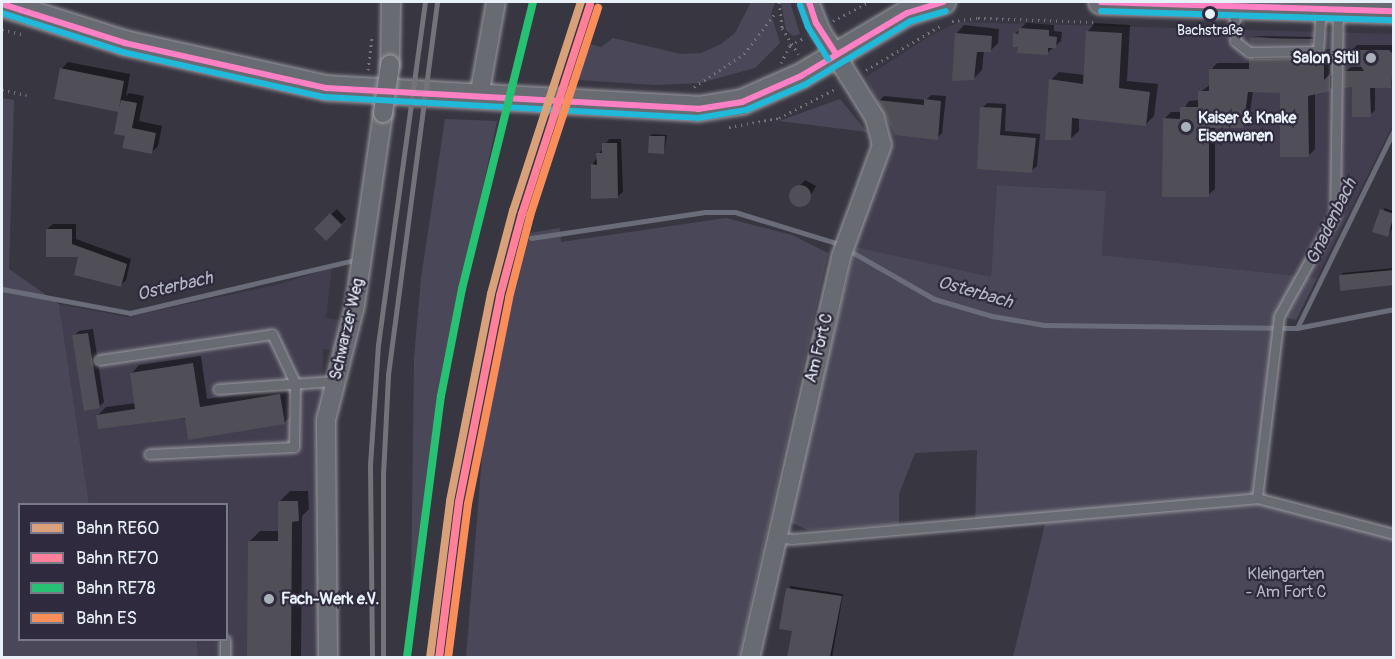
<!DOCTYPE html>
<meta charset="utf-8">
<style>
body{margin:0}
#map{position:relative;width:1395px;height:659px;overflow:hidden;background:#383640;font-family:Pangolin,sans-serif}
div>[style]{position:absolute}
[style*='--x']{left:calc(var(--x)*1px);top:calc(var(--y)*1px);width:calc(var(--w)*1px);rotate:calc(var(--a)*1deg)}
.built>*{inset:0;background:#423e4f}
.green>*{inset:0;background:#4a4858}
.shadow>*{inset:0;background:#0007}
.stream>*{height:5px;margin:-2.5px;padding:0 2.5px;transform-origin:2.5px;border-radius:2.5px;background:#6b6c79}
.building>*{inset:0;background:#504f57}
.round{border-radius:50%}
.path>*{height:3px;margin-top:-1.5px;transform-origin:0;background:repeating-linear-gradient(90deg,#747379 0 1.5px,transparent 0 6px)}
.roads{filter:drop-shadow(0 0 2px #9c9ca2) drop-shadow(0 0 2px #9c9ca2)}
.service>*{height:9px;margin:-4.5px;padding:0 4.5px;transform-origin:4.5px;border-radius:4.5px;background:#696b72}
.minor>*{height:18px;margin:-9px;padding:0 9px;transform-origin:9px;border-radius:9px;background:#696b72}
.secondary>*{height:24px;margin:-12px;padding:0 12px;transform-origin:12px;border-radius:12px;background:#696b72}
.rail>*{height:4.5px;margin:-2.25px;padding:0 2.25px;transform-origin:2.25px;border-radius:2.25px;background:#747379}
.bridges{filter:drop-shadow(0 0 2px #9c9ca2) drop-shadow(0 0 2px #9c9ca2)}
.minor-bridge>*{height:18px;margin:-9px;padding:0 9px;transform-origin:9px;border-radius:9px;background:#696b72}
.bus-1>*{height:6px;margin:-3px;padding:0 3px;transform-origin:3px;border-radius:3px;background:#ff80c5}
.bus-2>*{height:6px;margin:-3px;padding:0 3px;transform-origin:3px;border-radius:3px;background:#20b9da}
.rail-1>*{height:8px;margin:-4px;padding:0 4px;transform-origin:4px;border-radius:4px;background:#d9a179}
.rail-2>*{height:8px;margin:-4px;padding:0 4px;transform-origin:4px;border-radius:4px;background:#ff8098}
.rail-3>*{height:8px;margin:-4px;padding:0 4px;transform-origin:4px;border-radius:4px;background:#26c172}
.rail-4>*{height:8px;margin:-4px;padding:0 4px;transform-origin:4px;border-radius:4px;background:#fa8e5a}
.dots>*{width:16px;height:16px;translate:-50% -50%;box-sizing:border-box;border:3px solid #2f2a3d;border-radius:50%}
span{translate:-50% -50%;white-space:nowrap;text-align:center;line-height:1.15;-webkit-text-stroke:4.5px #2f2a3d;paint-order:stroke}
.bus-label{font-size:14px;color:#e8f1f8}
.poi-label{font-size:16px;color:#e8f1f8;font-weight:700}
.right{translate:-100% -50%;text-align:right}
.left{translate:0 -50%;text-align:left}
.street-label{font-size:16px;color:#e8f1f8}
.park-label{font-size:16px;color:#b2b7c1}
.water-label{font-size:18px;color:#b2b7c2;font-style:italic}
.frame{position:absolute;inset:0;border:3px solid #e8f1f8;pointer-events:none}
.legend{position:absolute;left:18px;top:503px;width:210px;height:138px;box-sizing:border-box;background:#2f2a3d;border:2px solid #797a88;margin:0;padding:8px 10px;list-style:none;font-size:18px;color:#e8f1f8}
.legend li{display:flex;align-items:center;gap:12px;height:30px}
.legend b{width:30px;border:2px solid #797a88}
</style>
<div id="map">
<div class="built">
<div style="clip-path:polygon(959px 22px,1393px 34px,1393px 124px,1317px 278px,1102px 255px,1106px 191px,998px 185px,991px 278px,855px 247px,859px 225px,891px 150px,889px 129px,866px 77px,928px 37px)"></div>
<div style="clip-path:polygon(332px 267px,326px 318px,340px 320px,337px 350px,323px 349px,320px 657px,198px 657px,197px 640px,226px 640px,229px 503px,89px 504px,59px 304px,127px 317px,280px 284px)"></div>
</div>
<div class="green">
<div style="clip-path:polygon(751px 2px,775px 2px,771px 14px,780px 43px,755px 68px,700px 83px,656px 85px,577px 80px,590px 44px,601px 47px,613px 38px,681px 54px,701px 53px,721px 44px,735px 33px)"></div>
<div style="clip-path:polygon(781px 2px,790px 2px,800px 34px,793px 36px,786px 30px)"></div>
<div style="clip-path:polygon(2px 98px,14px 100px,9px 269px,59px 304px,89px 504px,20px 504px,20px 640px,197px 640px,198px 657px,2px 657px)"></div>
<div style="clip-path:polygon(840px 99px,867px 132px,779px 121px)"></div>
<div style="clip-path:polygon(445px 119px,497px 121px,446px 360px,411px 595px,414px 358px,421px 278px)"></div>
<div style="clip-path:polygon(997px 185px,1106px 191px,1102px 255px,1317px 278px,1296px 320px,1280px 316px,1257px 498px,1393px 534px,1393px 657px,1013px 657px,1045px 524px,975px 530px,977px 450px,915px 453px,899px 494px,899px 524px,808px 530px,792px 523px,789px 518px,855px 247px,991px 277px)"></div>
<div style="clip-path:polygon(726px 218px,792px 235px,828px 253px,739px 657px,466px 657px,482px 457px,498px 358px,530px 233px,560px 228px,561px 242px)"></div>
</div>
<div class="shadow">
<div style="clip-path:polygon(1026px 23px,1054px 25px,1054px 31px,1062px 32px,1061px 41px,1047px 53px,1019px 46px,1015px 34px)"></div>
<div style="clip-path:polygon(1095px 23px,1130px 25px,1127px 81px,1158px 84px,1154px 116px,1145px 125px,1079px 117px,1079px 131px,1070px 139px,1051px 80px,1059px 72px,1085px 75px,1087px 32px)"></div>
<div style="clip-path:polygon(964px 25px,999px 29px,998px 43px,990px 51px,984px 50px,982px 70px,974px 78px,956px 34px)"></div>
<div style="clip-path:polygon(1253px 36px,1314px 37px,1311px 43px)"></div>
<div style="clip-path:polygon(1357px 45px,1394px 45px,1394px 84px,1375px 86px,1375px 110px,1370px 115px,1345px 72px,1351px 67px,1363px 67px,1352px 50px)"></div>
<div style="clip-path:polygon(1330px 49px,1330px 76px,1337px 70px,1336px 83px,1329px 90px,1315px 93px,1315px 149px,1308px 156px,1281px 91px,1253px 91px,1249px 119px,1242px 126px,1215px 126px,1215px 189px,1208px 195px,1164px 119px,1171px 112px,1182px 112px,1189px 101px,1200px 100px,1200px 92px,1210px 85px,1211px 70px,1217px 63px,1250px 63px,1257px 52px)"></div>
<div style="clip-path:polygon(68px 62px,130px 74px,126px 96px,129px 93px,144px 96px,139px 121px,162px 126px,158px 146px,151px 153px,126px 135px,120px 111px,61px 69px)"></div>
<div style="clip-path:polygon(931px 95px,946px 96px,942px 133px,937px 138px,879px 101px,884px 96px,926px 100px)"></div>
<div style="clip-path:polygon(987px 103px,1006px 104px,1005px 131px,1040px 134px,1037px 166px,1031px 171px,979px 168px,982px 108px)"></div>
<div style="clip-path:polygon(653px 134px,667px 135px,664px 152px,650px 136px)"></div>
<div style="clip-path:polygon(609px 139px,621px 139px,623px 192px,618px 196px,592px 165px)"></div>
<div style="clip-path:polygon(805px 180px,816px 186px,804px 207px,791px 201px,790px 196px)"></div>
<div style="clip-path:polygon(1384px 208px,1394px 211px,1394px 226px,1387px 235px)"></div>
<div style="clip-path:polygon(337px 209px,346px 219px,326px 239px,316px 229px)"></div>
<div style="clip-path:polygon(53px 224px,76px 224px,76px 239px,131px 259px,126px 280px,120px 286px,80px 256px,47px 229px)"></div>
<div style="clip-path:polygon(1394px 268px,1394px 283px,1340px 276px,1343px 273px)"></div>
<div style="clip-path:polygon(93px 329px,104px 402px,99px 407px,74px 336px,79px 331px)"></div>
<div style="clip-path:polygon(201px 356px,207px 399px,288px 386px,292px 415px,284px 423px,98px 415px,106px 407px,136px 403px,132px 373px,139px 365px)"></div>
<div style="clip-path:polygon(290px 491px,308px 491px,309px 509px,302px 516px,301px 658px,248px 658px,249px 542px,260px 531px,280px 531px,279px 502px)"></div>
<div style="clip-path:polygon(790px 586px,843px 594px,832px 658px,789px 658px,794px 630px)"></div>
</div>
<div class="stream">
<div style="--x:531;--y:238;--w:176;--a:-8.5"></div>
<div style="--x:705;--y:212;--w:30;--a:0"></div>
<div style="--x:735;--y:212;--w:106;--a:17.1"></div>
<div style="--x:836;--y:243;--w:113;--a:29.7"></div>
<div style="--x:934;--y:299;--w:60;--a:16.3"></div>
<div style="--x:992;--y:316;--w:53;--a:9.8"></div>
<div style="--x:1044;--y:325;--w:253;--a:0.7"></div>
<div style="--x:1297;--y:328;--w:99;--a:-11.1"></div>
<div style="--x:2;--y:289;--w:130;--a:10.6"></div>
<div style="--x:130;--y:313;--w:230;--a:-13.3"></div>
<div style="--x:1297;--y:328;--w:220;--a:-63.9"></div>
</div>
<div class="building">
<div style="clip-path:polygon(1019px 28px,1049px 30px,1049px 36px,1057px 37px,1056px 48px,1048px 48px,1048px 55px,1017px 53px,1018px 47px,1013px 47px,1013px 33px,1018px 34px)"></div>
<div style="clip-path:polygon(1086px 31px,1122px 33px,1119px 88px,1150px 92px,1146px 126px,1072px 118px,1071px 140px,1045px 140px,1049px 79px,1083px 84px)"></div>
<div style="clip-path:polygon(955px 33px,992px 36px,991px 52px,977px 52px,974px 80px,952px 81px)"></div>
<div style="clip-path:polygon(1249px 38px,1312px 39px,1312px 44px,1251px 45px)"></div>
<div style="clip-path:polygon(1350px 50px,1389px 50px,1394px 55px,1391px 88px,1370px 88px,1371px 117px,1352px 117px,1352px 87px,1344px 88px,1344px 71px,1364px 71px)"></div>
<div style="clip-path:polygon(1324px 54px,1324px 80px,1330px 74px,1330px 91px,1308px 96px,1309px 157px,1280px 157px,1280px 93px,1248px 92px,1243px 128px,1209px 128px,1209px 197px,1162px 197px,1163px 118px,1180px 119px,1180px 107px,1198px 107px,1198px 91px,1209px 91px,1209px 69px,1249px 69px,1249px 59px,1318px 58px)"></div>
<div style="clip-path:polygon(60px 68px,124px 81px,119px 108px,121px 100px,137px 103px,132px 128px,156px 133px,152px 154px,122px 148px,125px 136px,114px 134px,118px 112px,54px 99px)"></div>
<div style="clip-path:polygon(924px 99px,941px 101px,938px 140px,895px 135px,877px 100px,924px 105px)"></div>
<div style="clip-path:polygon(980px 107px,1002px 108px,1000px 135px,1036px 138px,1032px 173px,977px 169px)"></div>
<div style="clip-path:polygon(649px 136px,665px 136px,664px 154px,648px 153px)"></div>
<div style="clip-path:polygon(602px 143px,617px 143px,618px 198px,591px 199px,591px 164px,597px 165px,596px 153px,602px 153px)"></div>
<div class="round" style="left:789px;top:185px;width:22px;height:22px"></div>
<div style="clip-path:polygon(1380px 209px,1394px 214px,1388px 237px,1372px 232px)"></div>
<div style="clip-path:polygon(330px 213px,342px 225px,326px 241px,314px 229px)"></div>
<div style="clip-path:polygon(46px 229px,72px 229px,72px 244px,127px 264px,121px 287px,74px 275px,78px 257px,46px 257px)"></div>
<div style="clip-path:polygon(1394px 270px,1394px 285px,1340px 291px,1339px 275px)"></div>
<div style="clip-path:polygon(88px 333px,100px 408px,84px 411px,72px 335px)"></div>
<div style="clip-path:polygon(193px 363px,200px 407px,280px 394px,285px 424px,188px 440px,185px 418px,98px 429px,96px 415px,135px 409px,130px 373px)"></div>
<div style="clip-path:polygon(278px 501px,298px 501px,299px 521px,292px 522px,291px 657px,247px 657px,248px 541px,278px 541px)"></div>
<div style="clip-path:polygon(786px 588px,842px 596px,830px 657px,787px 657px,792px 631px,779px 629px)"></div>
</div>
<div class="path">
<div style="--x:779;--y:2;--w:26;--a:83"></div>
<div style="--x:782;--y:28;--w:31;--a:58"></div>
<div style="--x:833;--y:21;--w:40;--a:-28"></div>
<div style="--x:952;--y:21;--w:26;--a:-7"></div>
<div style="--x:978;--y:18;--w:117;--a:2"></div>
<div style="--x:2;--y:30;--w:21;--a:11"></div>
<div style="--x:781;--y:63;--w:20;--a:-63"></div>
<div style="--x:790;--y:45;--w:16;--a:-27"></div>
<div style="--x:368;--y:70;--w:32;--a:-83"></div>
<div style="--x:866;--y:70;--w:86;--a:-30.7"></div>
<div style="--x:694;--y:87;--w:60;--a:-33.4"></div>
<div style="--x:744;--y:54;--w:54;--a:-52.5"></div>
<div style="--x:2;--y:90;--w:25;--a:11"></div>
<div style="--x:729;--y:127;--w:51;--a:-10.2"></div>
<div style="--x:779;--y:118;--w:65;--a:-27.3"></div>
</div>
<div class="roads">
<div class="service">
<div style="--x:1234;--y:6;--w:35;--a:88"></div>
<div style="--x:1235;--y:41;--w:18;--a:38"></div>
<div style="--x:1249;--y:52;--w:69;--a:-0.8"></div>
<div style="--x:1318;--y:51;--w:42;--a:-85.9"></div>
<div style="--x:99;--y:360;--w:175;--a:-8.5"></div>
<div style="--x:272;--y:334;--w:54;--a:64.9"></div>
<div style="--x:295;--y:383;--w:64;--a:90.9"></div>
<div style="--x:294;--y:447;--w:145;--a:177.2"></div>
<div style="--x:218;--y:389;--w:116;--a:-3.9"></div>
<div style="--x:1257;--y:498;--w:183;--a:-83.1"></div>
<div style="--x:1279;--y:316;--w:115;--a:-61"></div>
<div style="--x:1335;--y:215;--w:205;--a:-89.2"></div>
<div style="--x:776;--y:537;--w:16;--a:7"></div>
<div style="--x:792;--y:539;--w:467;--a:-5"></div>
<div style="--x:1257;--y:498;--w:142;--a:14.7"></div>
<div style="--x:225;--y:658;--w:18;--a:-90"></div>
</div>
<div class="minor">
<div style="--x:390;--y:65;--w:63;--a:-89.1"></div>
<div style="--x:479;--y:97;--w:97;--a:-79.9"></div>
<div style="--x:328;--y:658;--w:238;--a:-90.5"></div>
<div style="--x:326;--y:420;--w:119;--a:-75.8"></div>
<div style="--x:355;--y:305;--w:194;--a:-81.7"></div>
<div style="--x:750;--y:658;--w:411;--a:-77.2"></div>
<div style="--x:841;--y:257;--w:119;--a:-69.9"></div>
<div style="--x:882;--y:145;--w:28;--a:-105"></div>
<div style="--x:875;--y:118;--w:104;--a:-122"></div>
<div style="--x:820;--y:30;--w:30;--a:-111"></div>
</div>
<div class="secondary">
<div style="--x:1101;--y:2;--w:293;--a:1.8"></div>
<div style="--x:2;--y:4;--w:129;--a:17.6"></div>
<div style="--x:125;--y:43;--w:206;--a:12.6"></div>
<div style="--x:326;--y:88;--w:373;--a:3.2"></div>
<div style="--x:698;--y:109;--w:45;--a:-9"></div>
<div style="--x:742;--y:102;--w:64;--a:-23.8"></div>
<div style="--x:801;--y:76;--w:123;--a:-30.7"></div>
<div style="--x:907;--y:13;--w:38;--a:-17"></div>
</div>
</div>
<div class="rail">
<div style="--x:372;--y:658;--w:193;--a:-90.6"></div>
<div style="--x:370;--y:465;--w:120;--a:-86.2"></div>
<div style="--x:378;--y:345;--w:346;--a:-82.2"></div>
<div style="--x:383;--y:658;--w:183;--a:-90"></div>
<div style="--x:383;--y:475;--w:100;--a:-87.1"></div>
<div style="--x:388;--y:375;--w:376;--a:-82.5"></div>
</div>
<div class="bridges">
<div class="minor-bridge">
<div style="--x:383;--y:113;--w:49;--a:-81.7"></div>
</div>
</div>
<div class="bus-1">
<div style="--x:809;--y:2;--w:22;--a:72"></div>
<div style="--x:816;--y:23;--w:37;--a:57"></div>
<div style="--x:1101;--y:2;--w:293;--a:1.8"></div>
<div style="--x:2;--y:4;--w:129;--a:17.6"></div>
<div style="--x:125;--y:43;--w:206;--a:12.6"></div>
<div style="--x:326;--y:88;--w:373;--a:3.2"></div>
<div style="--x:698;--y:109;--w:45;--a:-9"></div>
<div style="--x:742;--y:102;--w:64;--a:-23.8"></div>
<div style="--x:801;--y:76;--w:123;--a:-30.7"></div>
<div style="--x:907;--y:13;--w:38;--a:-17"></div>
</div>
<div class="bus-2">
<div style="--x:800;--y:5;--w:23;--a:70"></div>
<div style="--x:808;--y:27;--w:38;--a:58"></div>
<div style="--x:1101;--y:11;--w:293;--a:1.8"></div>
<div style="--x:2;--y:13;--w:127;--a:17.9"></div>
<div style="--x:123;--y:52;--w:207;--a:12.6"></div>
<div style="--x:325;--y:97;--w:374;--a:3.2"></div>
<div style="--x:698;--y:118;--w:49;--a:-9.5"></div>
<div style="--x:746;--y:110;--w:65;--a:-23.4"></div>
<div style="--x:806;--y:84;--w:122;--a:-31"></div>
<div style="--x:911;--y:21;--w:36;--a:-16"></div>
</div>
<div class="rail-1">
<div style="--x:430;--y:658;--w:158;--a:-82.7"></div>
<div style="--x:450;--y:501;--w:211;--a:-78.8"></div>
<div style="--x:491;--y:294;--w:86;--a:-75.2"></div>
<div style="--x:513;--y:211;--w:220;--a:-72"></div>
</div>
<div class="rail-2">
<div style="--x:439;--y:658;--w:157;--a:-82.7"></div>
<div style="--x:459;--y:502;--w:210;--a:-78.7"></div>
<div style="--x:500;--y:296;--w:85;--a:-75"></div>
<div style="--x:522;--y:214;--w:220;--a:-72"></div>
</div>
<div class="rail-3">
<div style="--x:407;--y:657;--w:263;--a:-82.6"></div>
<div style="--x:441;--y:396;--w:109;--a:-78.9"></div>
<div style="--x:462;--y:289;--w:296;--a:-76.1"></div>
</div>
<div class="rail-4">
<div style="--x:448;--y:658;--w:155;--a:-82.6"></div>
<div style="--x:468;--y:504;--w:210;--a:-78.7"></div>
<div style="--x:509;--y:298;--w:85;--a:-75.6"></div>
<div style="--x:530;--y:216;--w:219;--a:-71.9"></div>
</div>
<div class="dots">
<div style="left:1210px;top:14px;background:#e8f1f8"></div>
<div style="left:1371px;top:58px;background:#aab0b8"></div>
<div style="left:1186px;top:127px;background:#aab0b8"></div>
<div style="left:269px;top:599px;background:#aab0b8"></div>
</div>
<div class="bus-label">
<span style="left:1210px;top:31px">Bachstraße</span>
</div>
<div class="poi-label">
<span class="right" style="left:1359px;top:58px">Salon Sitil</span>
<span class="left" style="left:1198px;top:127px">Kaiser &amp; Knake<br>Eisenwaren</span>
<span class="left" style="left:281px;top:599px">Fach-Werk e.V.</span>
</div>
<div class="street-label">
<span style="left:347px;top:329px;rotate:-77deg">Schwarzer Weg</span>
<span style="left:819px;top:348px;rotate:-76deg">Am Fort C</span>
</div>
<div class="park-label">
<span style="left:1286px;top:583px">Kleingarten<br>- Am Fort C</span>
</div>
<div class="water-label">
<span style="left:1332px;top:222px;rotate:-64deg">Gnadenbach</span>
<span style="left:175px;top:287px;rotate:-13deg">Osterbach</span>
<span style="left:975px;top:293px;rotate:16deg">Osterbach</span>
</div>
<div class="frame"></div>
<ul class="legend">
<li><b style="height:8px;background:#d9a179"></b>Bahn RE60</li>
<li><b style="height:8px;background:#ff8098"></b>Bahn RE70</li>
<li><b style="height:8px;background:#26c172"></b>Bahn RE78</li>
<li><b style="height:8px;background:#fa8e5a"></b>Bahn ES</li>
</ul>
</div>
